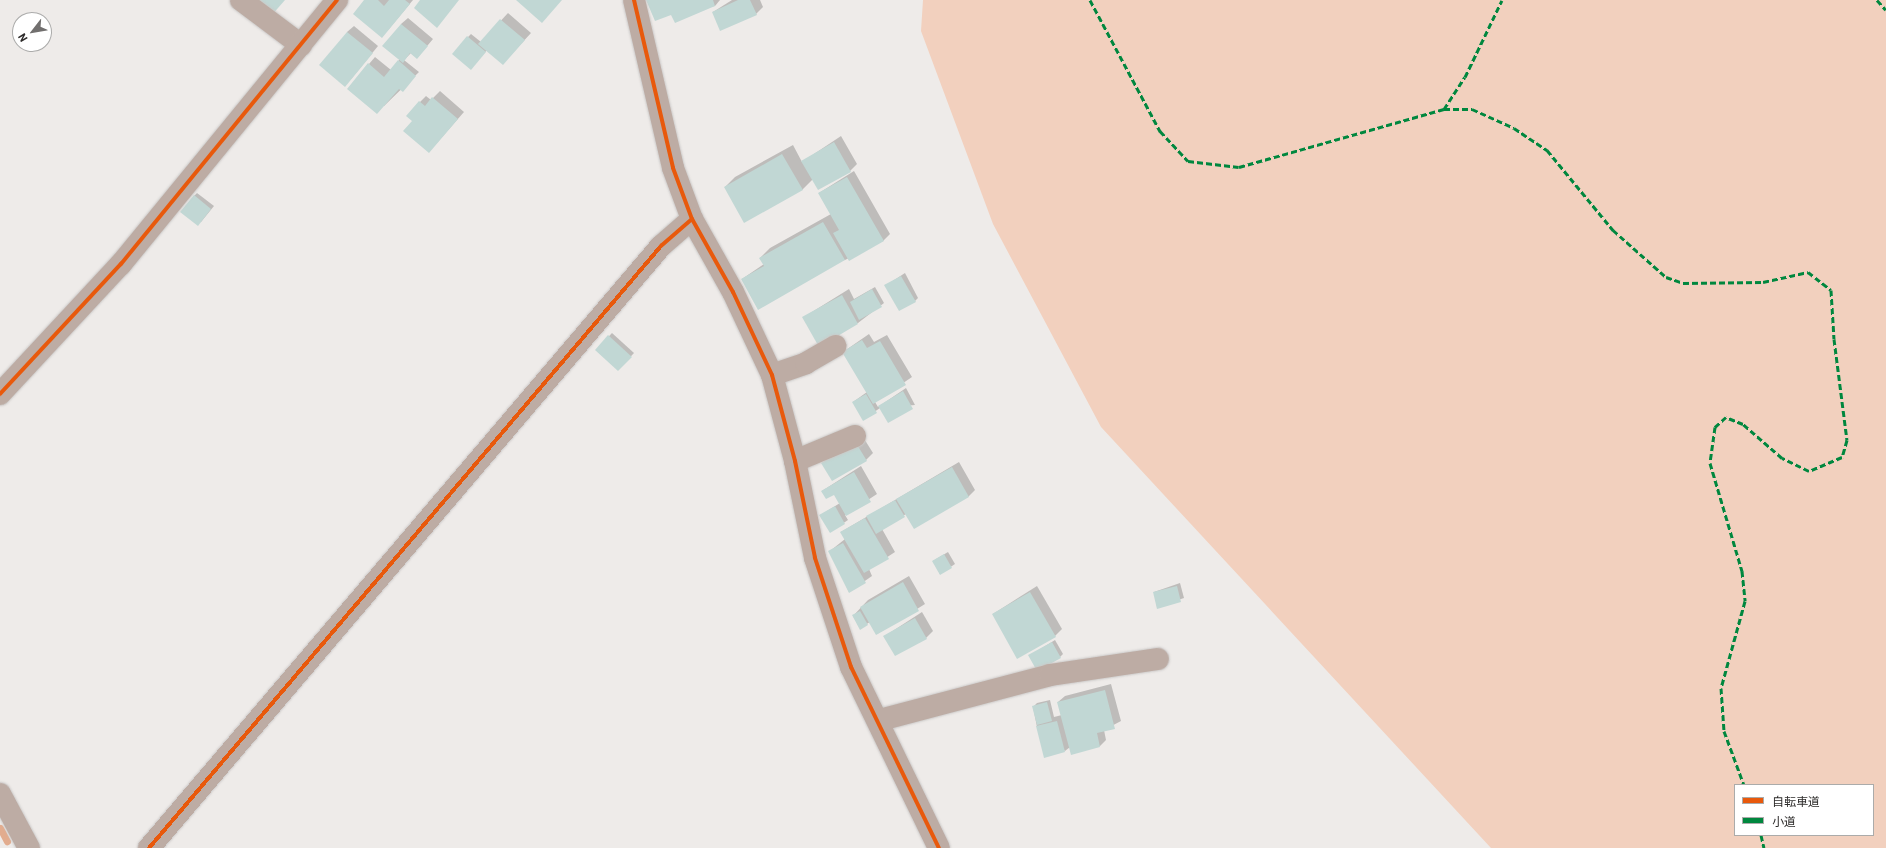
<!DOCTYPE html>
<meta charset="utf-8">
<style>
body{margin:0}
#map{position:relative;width:1886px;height:848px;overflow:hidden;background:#eeebe9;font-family:Barlow,"Noto Sans JP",sans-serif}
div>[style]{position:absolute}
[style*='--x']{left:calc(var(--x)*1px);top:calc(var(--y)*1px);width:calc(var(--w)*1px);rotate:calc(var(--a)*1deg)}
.green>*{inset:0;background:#f2d0be}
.shadow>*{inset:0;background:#0003}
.stream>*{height:7px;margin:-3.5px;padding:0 3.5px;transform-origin:3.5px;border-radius:3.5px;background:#e2ac8e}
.building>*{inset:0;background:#c1d7d4}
.roads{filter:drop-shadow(0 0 1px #cbc9c8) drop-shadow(0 0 1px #cbc9c8)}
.minor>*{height:22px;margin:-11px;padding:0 11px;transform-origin:11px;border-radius:11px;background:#bdaca4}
.quiet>*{height:3px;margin-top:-1.5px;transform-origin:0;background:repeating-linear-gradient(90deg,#00873e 0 6px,transparent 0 9px)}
.cycleway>*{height:4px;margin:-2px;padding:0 2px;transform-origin:2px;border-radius:2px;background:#e8590c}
span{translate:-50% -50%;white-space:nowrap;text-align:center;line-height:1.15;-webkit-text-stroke:3.5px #fff;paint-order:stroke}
.legend{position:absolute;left:1734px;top:784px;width:140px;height:52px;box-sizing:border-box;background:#fff;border:1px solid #ababaa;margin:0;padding:5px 7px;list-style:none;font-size:12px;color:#2e2c2b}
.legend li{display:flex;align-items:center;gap:8px;height:20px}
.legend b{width:20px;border:1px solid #ababaa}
.north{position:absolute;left:12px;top:12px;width:40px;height:40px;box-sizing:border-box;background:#fff;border:1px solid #ababaa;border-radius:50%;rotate:239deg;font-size:11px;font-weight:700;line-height:16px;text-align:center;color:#2e2c2b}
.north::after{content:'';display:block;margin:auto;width:14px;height:18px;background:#716f6e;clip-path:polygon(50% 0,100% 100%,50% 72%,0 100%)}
</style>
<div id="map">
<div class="green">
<div style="clip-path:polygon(evenodd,923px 0,1886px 0,1886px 848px,1491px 848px,1101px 427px,993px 224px,921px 31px,923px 0,1735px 785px,1873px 785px,1873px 835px,1735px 835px,1735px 785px)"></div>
</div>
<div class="shadow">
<div style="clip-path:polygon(365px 0,413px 0,388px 30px)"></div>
<div style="clip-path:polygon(648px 0,720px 0,715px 6px,672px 13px)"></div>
<div style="clip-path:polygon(732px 0,760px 0,763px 7px,756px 14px,713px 12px)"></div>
<div style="clip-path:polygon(508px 13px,531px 33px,509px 57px,487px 50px,474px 65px,468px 37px,471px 34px,481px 42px)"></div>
<div style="clip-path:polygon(408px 18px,433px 39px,417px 58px,411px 53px,404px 60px,419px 72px,384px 106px,369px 64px,375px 57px,391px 70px,400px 59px,401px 24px)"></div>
<div style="clip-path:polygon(354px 26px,378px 46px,351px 79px,347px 32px)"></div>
<div style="clip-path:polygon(440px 91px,464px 112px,435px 145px,413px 121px,420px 102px,426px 96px,431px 100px)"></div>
<div style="clip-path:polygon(841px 136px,857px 164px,850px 171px,813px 179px,802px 190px,725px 187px,735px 177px,793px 145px,802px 162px)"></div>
<div style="clip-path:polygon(854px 171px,890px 234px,883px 241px,845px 260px,742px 279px,764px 264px,760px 258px,770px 248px,831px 214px,819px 193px)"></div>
<div style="clip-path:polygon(197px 193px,214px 206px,201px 222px,194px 196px)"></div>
<div style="clip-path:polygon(905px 273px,918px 298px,915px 301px,885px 286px)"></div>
<div style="clip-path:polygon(875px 287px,884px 303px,858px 323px,804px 317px,849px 289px,854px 299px)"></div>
<div style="clip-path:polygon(612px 333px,634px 353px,618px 370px,596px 350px)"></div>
<div style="clip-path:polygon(869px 334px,874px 342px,887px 335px,912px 377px,875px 402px,878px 407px,906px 388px,915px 405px,880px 408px,864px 419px,853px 402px,867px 392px,843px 352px)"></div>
<div style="clip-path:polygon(863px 437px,873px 453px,866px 460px,822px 463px)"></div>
<div style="clip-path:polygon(959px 462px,975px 490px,968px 497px,906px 514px,882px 529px,895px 552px,869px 569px,872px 576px,849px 592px,830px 551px,845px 539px,841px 532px)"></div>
<div style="clip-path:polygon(861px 466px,877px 494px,845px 515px,848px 520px,830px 532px,824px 513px,840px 503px,834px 493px,822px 491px)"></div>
<div style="clip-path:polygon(948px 552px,955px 564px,940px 574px,933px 561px)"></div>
<div style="clip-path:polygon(909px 576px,925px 604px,877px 634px,870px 622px,860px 628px,853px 616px,868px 600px)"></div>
<div style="clip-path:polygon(1180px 583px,1184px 598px,1157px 607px,1154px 592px)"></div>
<div style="clip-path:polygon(1037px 586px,1062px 629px,1055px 636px,993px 614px)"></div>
<div style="clip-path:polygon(922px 612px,933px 631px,926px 638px,885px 636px)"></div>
<div style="clip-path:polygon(1055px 640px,1063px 654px,1060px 657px,1029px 656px)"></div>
<div style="clip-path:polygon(1111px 684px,1121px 721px,1104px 730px,1106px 740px,1100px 746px,1070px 747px,1065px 751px,1037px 727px,1033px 707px,1037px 703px,1050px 700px,1054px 717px,1062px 715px,1058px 702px,1065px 696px)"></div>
</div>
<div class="stream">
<div style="--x:0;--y:828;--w:15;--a:62"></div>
</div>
<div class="building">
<div style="clip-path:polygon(251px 0,285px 0,271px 16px)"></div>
<div style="clip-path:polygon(364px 0,378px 0,384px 6px,389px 0,405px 0,410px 4px,382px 38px,353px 14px)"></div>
<div style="clip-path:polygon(420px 0,459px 0,437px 28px,414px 8px)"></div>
<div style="clip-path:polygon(516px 0,562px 0,542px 23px)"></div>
<div style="clip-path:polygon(646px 0,713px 0,715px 6px,675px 23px,671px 15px,655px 21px)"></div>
<div style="clip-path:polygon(738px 0,750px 0,757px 15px,720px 31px,712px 12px)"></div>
<div style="clip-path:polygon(500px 19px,525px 40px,503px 65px,478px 44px)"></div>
<div style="clip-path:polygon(401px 24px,428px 46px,417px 59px,410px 53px,403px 63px,382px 46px)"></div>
<div style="clip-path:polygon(347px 32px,373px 53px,345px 87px,319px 65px)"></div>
<div style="clip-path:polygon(467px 36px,486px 52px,471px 70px,452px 54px)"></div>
<div style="clip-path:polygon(398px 60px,416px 76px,403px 92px,399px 89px,377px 114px,347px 89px,368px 63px,384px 77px)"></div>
<div style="clip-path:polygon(432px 97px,458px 119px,429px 153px,403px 131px,412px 121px,406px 116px,419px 101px,425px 106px)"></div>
<div style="clip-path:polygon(834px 142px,851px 172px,818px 190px,801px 161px)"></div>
<div style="clip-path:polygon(782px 154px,803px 190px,744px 223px,724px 187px)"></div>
<div style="clip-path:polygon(847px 177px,884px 241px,849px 261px,833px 233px,839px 230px,818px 193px)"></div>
<div style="clip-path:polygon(194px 195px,211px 209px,198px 226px,180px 212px)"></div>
<div style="clip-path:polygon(823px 222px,845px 260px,758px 310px,741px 279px,764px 266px,759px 258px)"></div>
<div style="clip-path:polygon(901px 276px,916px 302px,899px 311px,884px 285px)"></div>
<div style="clip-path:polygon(872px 289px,882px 307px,859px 320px,850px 302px)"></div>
<div style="clip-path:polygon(842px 295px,858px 324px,819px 347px,802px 317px)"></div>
<div style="clip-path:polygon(608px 335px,632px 357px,618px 371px,595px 350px)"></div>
<div style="clip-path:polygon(862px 340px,867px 348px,880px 341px,906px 385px,873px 404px,842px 352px)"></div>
<div style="clip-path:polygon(903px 391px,913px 409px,888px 423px,878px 406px)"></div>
<div style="clip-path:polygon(866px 394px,877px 413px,863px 421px,852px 402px)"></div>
<div style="clip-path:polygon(856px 443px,867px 461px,832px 481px,821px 463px)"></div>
<div style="clip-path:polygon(952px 467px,969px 497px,914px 529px,896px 499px)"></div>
<div style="clip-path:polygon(854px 472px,871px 502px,846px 516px,834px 495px,826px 499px,821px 491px)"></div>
<div style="clip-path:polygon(895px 500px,905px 517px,876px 534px,866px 516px)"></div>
<div style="clip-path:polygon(835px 506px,845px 524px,830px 533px,819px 515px)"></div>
<div style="clip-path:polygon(865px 518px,889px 559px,864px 573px,840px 532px)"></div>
<div style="clip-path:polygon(843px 543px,866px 583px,849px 593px,828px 551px)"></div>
<div style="clip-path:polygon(944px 554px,952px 568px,940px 575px,932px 561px)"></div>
<div style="clip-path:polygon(903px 582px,919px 611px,876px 635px,860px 607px)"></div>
<div style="clip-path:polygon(1177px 586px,1181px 602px,1157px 609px,1153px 592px)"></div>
<div style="clip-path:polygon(1030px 592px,1056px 637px,1017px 659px,992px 614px)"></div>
<div style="clip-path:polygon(860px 611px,868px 625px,860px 630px,852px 615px)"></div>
<div style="clip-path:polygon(915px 618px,927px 639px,895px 656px,883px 636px)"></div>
<div style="clip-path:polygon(1052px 642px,1061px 658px,1037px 671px,1028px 655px)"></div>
<div style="clip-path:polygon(1105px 690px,1115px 729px,1097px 733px,1100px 747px,1071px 755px,1057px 702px)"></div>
<div style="clip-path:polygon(1047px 702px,1052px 721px,1037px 725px,1032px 706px)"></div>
<div style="clip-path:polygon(1057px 721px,1065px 752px,1044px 758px,1036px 726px)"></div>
</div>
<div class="roads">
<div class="minor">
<div style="--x:241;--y:0;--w:75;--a:36.9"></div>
<div style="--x:634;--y:0;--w:172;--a:76.9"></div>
<div style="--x:673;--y:168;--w:54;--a:69.6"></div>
<div style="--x:692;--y:219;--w:84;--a:60.7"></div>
<div style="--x:733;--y:292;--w:92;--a:64.8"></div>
<div style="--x:772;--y:375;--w:89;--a:75"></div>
<div style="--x:795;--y:461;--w:99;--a:78.3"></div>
<div style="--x:815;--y:558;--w:115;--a:71.7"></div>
<div style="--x:851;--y:667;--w:201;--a:64.1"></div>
<div style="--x:772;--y:375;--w:36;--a:-19"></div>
<div style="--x:806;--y:363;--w:34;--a:-30"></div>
<div style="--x:0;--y:394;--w:178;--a:-47.1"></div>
<div style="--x:121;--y:264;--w:341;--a:-50.7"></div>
<div style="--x:795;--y:461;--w:65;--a:-22.6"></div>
<div style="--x:880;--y:720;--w:176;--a:-14.8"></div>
<div style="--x:1050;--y:675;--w:109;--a:-8.4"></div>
<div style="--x:0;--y:794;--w:61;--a:61.8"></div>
<div style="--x:149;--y:848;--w:790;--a:-49.62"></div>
<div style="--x:661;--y:246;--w:41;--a:-41.1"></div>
</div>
</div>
<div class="quiet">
<div style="--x:1090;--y:0;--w:149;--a:61.9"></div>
<div style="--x:1160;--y:131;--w:41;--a:47"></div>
<div style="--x:1188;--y:161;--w:51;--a:6.7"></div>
<div style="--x:1239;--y:167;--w:213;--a:-15.8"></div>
<div style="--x:1444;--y:109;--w:28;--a:0"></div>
<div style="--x:1472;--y:109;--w:46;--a:24.3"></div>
<div style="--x:1514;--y:128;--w:40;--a:34"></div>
<div style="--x:1547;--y:150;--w:104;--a:50.5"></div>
<div style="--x:1613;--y:230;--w:71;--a:41.6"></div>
<div style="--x:1666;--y:277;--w:18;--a:19"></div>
<div style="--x:1683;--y:283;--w:80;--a:-0.7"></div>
<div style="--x:1763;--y:282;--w:46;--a:-12.5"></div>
<div style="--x:1808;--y:272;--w:29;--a:38"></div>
<div style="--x:1831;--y:290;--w:49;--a:86.5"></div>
<div style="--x:1834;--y:339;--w:102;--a:82.7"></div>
<div style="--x:1847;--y:440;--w:18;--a:106"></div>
<div style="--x:1842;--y:457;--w:36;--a:157"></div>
<div style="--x:1809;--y:471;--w:30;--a:-154"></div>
<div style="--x:1782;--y:458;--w:52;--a:-138.9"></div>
<div style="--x:1743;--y:424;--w:18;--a:-158"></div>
<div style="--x:1726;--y:417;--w:15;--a:138"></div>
<div style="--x:1715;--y:427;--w:36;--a:98"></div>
<div style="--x:1710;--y:463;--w:113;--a:73.5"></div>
<div style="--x:1742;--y:571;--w:30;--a:84"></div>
<div style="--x:1745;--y:601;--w:90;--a:105.4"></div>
<div style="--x:1721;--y:688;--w:43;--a:86"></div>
<div style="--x:1724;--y:731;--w:58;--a:69.7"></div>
<div style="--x:1877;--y:0;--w:13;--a:48"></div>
<div style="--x:1444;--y:109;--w:38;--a:-57"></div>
<div style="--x:1465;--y:77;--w:85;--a:-64.3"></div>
<div style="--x:1761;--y:835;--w:13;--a:77"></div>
</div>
<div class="cycleway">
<div style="--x:634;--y:0;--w:172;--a:76.9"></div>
<div style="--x:673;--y:168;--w:54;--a:69.6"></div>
<div style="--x:692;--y:219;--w:84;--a:60.7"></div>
<div style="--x:733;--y:292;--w:92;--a:64.8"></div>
<div style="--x:772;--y:375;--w:89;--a:75"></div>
<div style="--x:795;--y:461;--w:99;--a:78.3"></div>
<div style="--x:815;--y:558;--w:115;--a:71.7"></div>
<div style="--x:851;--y:667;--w:201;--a:64.1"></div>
<div style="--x:0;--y:394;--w:178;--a:-47.1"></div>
<div style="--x:121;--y:264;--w:341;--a:-50.7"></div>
<div style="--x:149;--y:848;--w:790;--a:-49.62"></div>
<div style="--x:661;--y:246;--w:41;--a:-41.1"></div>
</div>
<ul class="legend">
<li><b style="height:5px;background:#e8590c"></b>自転車道</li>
<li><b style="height:5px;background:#00873e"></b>小道</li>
</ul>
<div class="north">N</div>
</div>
